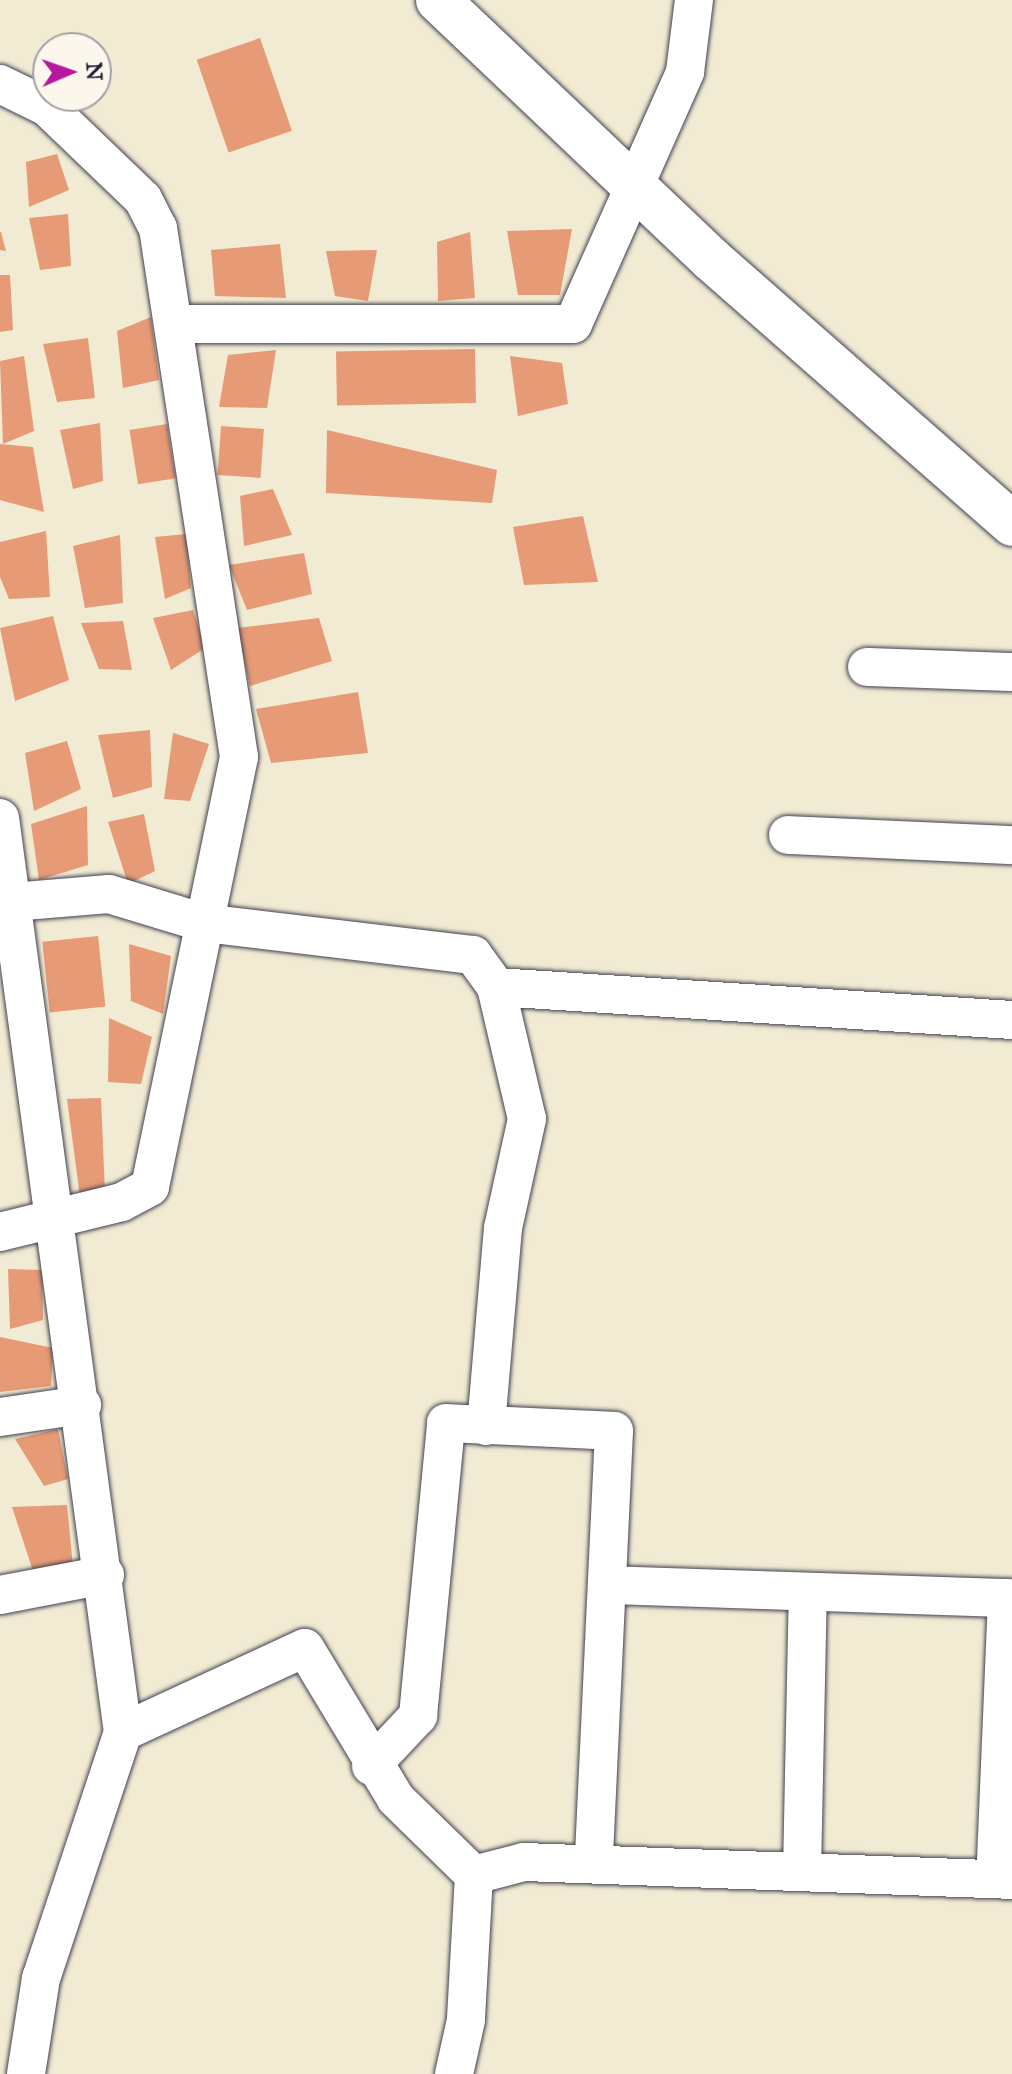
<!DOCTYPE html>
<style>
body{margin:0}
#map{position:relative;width:1012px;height:2074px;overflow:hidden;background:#f2ebd3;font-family:"IM FELL Great Primer",serif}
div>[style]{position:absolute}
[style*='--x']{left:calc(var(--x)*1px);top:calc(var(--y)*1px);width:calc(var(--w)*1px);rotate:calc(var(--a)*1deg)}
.building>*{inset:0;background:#e69a75;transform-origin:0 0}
.roads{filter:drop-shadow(0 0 2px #414052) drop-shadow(0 0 2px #414052)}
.street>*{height:38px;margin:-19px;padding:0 19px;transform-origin:19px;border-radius:19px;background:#fff}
.secondary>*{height:44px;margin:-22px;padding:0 22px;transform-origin:22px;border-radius:22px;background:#fff}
span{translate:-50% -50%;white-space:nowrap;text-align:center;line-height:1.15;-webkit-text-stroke:6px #fbf7ec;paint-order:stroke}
.north{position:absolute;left:32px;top:32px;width:80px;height:80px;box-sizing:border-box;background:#fbf7ec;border:2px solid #a4a2a5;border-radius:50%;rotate:88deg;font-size:22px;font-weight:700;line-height:32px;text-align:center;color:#22223b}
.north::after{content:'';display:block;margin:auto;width:28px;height:36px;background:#b5179e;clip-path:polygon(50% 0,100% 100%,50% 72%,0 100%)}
</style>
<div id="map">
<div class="building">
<div style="left:260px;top:38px;width:98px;height:67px;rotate:71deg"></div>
<div style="clip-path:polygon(57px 154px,69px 190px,29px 207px,26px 162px)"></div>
<div style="clip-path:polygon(68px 214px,71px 266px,40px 270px,29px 218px)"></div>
<div style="clip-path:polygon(572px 229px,560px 295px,518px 295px,507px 231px)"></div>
<div style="clip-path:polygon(0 232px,1px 232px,6px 251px,0 250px)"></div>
<div style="clip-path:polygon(470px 232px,475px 298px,438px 301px,437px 242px)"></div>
<div style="clip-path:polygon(280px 244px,286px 298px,215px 296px,211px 250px)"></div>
<div style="clip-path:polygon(377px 250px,368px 301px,335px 296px,326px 251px)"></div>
<div style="clip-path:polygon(0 275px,10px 275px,13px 330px,0 332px)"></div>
<div style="clip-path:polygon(151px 317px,159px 380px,123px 388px,117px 331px)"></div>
<div style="clip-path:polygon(88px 338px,95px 398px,57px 402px,43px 344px)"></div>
<div style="left:475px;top:349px;width:54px;height:139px;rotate:89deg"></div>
<div style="clip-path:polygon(276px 350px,267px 408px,219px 407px,228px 355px)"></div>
<div style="clip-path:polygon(24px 356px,34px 431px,3px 444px,0 361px)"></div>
<div style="clip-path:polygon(510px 356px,562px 363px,568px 404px,518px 416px)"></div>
<div style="clip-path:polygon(100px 423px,103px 481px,73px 489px,60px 430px)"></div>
<div style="left:167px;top:424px;width:55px;height:38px;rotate:81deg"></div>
<div style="left:221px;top:426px;width:43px;height:49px;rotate:4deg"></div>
<div style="clip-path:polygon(327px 430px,497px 470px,492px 503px,326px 493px)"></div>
<div style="clip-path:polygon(0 444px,33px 447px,44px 512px,0 500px)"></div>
<div style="clip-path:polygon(273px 489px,292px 535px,244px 546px,240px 496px)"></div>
<div style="clip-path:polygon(583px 516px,598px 582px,524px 585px,513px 527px)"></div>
<div style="clip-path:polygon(46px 531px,50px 597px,9px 599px,0 577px,0 542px)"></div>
<div style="clip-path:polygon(186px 534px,191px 588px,165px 599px,155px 537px)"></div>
<div style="clip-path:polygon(120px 535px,123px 603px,85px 608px,73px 546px)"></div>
<div style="clip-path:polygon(304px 553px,312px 594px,247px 610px,229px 565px)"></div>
<div style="clip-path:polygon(193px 610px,205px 648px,171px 670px,153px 618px)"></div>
<div style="clip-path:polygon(53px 616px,69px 680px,15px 701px,0 628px)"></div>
<div style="clip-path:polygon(319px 618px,332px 661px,250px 686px,237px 628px)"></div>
<div style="clip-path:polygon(123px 621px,132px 670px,99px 669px,81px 623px)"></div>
<div style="clip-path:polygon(358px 692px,368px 753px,271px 763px,256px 709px)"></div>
<div style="clip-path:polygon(150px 730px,152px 787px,113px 798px,98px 735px)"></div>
<div style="clip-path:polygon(173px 733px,209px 744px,190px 801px,164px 799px)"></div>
<div style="clip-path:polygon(67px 741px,81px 789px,34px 811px,25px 753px)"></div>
<div style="clip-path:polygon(87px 806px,88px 865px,39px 880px,31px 824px)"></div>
<div style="clip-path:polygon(144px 814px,155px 871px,128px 884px,108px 822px)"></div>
<div style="left:98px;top:936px;width:71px;height:56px;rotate:84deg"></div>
<div style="clip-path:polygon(129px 944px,171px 956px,163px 1014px,131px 1001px)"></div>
<div style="clip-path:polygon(109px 1018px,152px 1037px,141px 1084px,108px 1082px)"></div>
<div style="clip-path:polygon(101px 1098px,105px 1193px,80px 1197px,67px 1099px)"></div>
<div style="clip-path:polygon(8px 1269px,42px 1270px,43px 1320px,10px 1329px)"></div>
<div style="clip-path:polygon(0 1337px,53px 1348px,51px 1386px,0 1392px)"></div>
<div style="clip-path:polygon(58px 1429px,68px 1479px,44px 1486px,15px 1439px)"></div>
<div style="clip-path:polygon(67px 1505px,73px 1567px,33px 1571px,12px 1507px)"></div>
</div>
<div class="roads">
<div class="street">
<div style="--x:0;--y:84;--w:52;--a:26.1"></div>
<div style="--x:47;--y:107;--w:133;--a:43.8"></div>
<div style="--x:143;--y:199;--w:33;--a:63"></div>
<div style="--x:158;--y:228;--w:535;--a:81.29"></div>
<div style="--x:239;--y:757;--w:439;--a:101.7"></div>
<div style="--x:150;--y:1187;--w:32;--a:152"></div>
<div style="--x:122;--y:1202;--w:126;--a:166.2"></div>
<div style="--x:174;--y:324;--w:399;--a:0"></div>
<div style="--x:573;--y:324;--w:276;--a:-66"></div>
<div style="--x:685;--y:72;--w:73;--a:-82.9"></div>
<div style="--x:867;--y:667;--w:145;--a:2"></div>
<div style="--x:0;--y:818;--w:922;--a:82.34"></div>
<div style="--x:123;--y:1732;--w:259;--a:108.4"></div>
<div style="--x:41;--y:1978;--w:97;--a:98.9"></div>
<div style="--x:788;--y:835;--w:224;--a:2.6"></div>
<div style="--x:12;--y:902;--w:97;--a:-4.7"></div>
<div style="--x:109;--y:894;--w:99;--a:17"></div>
<div style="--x:204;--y:923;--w:271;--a:6.8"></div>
<div style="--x:473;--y:955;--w:39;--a:54"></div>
<div style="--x:496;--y:987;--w:517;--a:3.66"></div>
<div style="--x:0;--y:1417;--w:83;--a:-8.3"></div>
<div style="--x:486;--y:1426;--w:199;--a:-85.1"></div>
<div style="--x:503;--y:1228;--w:112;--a:-77.6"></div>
<div style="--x:527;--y:1119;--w:136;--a:-103.2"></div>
<div style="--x:608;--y:1585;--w:399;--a:1.9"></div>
<div style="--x:1007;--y:1598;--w:281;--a:92.4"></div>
<div style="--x:0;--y:1595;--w:107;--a:-10.8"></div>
<div style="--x:123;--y:1732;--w:200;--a:-24.8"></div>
<div style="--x:305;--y:1648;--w:176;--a:58.9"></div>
<div style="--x:396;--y:1799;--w:109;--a:44.3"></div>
<div style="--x:474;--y:1875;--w:145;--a:93.2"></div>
<div style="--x:466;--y:2020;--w:55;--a:102.5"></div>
<div style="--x:371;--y:1766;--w:69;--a:-46.8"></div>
<div style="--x:418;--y:1716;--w:294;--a:-84.5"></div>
<div style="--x:446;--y:1423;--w:168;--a:2.7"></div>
<div style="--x:614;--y:1431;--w:432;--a:92.7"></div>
<div style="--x:802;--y:1871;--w:279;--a:-88.8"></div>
<div style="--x:474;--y:1875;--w:52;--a:-14.6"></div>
<div style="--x:524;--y:1862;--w:488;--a:2.1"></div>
</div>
<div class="secondary">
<div style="--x:438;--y:0;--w:378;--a:43.5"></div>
<div style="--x:712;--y:260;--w:400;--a:41.3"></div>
</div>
</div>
<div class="north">N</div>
</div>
